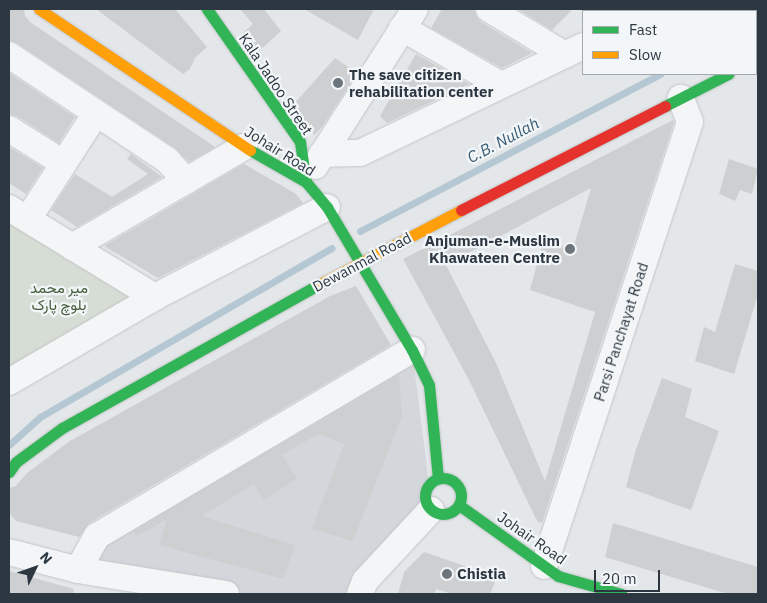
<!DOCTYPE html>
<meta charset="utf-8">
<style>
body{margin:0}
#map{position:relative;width:767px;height:603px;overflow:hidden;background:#e4e7e9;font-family:"IBM Plex Sans",Vazirmatn,sans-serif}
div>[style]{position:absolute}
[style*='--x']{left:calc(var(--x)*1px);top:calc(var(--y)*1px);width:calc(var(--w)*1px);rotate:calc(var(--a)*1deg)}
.built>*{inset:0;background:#d3d7dc}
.green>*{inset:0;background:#d6ddd5}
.stream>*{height:7px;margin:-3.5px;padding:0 3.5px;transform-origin:3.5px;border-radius:3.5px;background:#b5c7d2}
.building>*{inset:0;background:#cdcfd1}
.roads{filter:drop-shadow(0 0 1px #c2c5c7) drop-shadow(0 0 1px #c2c5c7)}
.street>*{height:26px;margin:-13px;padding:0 13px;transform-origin:13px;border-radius:13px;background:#f4f5f6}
.fast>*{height:11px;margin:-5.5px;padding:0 5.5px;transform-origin:5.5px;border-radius:5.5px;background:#30b455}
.fast>.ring{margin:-5.5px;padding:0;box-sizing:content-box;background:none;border:11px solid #30b455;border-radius:50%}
.slow>*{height:11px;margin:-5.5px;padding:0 5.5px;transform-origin:5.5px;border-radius:5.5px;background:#ff9f0a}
.jam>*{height:11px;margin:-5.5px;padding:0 5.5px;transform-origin:5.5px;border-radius:5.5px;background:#e5322d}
.dots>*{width:14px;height:14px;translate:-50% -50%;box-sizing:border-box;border:2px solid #f3f6f8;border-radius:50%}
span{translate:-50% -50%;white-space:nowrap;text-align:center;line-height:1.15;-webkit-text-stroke:4.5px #f3f6f8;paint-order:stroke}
.poi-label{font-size:15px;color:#2c3742;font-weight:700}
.left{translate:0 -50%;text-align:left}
.right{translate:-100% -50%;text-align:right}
.street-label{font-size:15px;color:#2c3742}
.park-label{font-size:15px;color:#455d3a}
.water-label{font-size:16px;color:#385b73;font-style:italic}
.frame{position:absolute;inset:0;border:10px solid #2c3742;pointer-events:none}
.legend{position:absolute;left:582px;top:10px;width:175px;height:65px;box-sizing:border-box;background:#f3f6f8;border:1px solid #a3aaaf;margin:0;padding:6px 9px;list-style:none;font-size:15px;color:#2c3742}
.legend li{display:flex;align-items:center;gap:10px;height:25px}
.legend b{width:25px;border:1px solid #a3aaaf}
.north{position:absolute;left:10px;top:543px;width:50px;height:50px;-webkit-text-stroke:4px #f3f6f8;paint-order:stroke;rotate:48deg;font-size:14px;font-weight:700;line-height:20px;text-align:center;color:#2c3742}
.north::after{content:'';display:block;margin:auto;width:18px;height:22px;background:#2c3742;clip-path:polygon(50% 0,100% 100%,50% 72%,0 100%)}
.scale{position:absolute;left:594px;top:570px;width:66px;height:22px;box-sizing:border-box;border:2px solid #2c3742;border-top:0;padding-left:6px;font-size:15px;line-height:18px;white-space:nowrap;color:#2c3742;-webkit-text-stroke:4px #f3f6f8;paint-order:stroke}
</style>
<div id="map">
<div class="built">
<div style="clip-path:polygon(412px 350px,429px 484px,425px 500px,360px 594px,226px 594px,78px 570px,94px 540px)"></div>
</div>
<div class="green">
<div style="clip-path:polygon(9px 208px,155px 297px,9px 382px)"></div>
</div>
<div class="stream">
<div style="--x:756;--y:22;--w:2;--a:-27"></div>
<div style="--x:360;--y:231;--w:339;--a:-27.6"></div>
<div style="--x:9;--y:445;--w:42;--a:-42.1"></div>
<div style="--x:40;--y:417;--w:337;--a:-30.1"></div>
</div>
<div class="building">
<div style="clip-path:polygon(9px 9px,24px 9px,25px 16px,30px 22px,215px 147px,189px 162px,175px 148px,17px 43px,9px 40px)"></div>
<div style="clip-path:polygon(96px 9px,175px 9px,207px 47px,195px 58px,190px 69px,183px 74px)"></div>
<div style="clip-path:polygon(240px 9px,264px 9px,281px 31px,257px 53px,243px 33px,253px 24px)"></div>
<div style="clip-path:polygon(304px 9px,374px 9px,358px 40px)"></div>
<div style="clip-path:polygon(442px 9px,474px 9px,476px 16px,481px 22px,532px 53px,502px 68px,431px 28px)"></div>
<div style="clip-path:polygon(518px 9px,573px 9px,552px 30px)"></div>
<div style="clip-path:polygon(416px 54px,469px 84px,387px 123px,380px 116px)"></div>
<div style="clip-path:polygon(335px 58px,357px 73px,322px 127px,314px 135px,293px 105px)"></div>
<div style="clip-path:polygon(9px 73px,75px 117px,59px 143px,17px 116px,9px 114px)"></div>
<div style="clip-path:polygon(evenodd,673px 120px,674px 122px,542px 523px,537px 521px,469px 380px,403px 259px,673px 120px,591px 188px,573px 249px,543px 241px,530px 290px,595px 312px,545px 481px,496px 363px,446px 265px,591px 188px)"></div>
<div style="clip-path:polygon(9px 147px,43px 168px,26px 194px,9px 183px)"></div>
<div style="clip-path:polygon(131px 154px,162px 177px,77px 227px,51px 210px,75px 174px,112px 197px,148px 174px,127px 159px)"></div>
<div style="clip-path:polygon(729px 159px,758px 169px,752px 194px,740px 190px,735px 201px,719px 194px)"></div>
<div style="clip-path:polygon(244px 164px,296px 194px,303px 203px,158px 278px,104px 246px)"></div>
<div style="clip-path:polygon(735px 264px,758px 271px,758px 294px,734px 374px,695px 361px,704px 327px,715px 332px)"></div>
<div style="clip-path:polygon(356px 286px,391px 345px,89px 523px,79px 537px,16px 521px,9px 513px,9px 488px,16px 486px,27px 473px,70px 441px,330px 296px)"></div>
<div style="clip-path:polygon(399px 375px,402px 416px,353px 541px,312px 529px,344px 444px,318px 434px,282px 455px,297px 478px,264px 500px,254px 484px,201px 516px,295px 545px,283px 579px,159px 545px,167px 519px,137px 536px,134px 531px)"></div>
<div style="clip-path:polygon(662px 378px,692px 389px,685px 417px,719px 431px,691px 510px,626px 487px,636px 449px)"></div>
<div style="clip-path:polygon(613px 523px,758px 567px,758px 594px,728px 594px,605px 557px)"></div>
<div style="clip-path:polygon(424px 552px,497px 577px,490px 594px,452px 594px,436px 589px,434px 594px,398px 594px,404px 572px)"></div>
<div style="clip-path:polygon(9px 571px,74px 589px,73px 594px,9px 594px)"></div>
</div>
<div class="roads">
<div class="street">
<div style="--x:489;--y:9;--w:89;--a:31.2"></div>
<div style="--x:617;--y:9;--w:4;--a:27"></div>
<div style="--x:648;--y:11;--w:4;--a:-27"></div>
<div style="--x:402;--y:28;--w:114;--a:29.9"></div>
<div style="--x:9;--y:55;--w:190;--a:33.6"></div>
<div style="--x:167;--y:160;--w:28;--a:48"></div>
<div style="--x:756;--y:59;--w:2;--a:-27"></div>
<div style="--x:9;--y:129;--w:64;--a:32.2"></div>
<div style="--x:322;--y:154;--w:38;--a:-2"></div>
<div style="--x:360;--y:153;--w:247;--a:-25.6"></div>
<div style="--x:315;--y:166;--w:186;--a:-57.5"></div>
<div style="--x:9;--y:208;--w:171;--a:31.4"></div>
<div style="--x:28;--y:219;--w:126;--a:-57.3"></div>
<div style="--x:72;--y:247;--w:199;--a:-30.2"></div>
<div style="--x:9;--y:382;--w:169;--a:-30.2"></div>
<div style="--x:155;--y:297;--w:194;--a:-27.6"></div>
<div style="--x:9;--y:552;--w:71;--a:14.6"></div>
<div style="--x:78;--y:570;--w:150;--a:9.2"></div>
<div style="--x:544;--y:566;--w:467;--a:-71.8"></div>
<div style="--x:690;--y:122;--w:26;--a:-111"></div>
<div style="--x:78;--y:570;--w:39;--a:-61"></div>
<div style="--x:97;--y:536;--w:366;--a:-30.6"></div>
<div style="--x:360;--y:594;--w:14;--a:-69"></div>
<div style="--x:365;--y:581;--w:97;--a:-47.1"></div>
</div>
<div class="fast">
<div style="--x:207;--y:9;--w:162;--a:55"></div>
<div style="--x:300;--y:142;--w:40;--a:81.5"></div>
<div style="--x:665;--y:106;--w:71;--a:-26.9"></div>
<div style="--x:250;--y:150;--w:64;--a:29.7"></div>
<div style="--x:306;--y:182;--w:33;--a:50"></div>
<div style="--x:327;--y:207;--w:166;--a:59.3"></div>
<div style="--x:412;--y:350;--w:39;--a:64"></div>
<div style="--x:429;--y:385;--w:93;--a:84.5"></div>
<div style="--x:9;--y:472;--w:12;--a:-55"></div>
<div style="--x:16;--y:462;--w:57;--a:-36.5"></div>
<div style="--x:62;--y:428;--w:295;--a:-29.2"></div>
<div class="ring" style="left:425px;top:478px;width:25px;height:25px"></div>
<div style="--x:459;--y:505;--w:122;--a:35.6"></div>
<div style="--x:558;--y:576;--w:66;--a:15.9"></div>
</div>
<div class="slow">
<div style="--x:39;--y:9;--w:254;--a:33.8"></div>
<div style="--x:320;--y:284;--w:159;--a:-27.7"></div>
</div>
<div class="jam">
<div style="--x:461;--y:210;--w:229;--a:-27"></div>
</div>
</div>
<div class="dots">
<div style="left:338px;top:83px;background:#6c757c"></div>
<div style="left:570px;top:249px;background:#6c757c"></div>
<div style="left:447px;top:574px;background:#6c757c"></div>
</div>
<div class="poi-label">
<span class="left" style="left:349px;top:83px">The save citizen<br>rehabilitation center</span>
<span class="right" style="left:560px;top:249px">Anjuman-e-Muslim<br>Khawateen Centre</span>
<span class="left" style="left:457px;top:574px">Chistia</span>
</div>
<div class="street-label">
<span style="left:276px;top:84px;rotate:56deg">Kala Jadoo Street</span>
<span style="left:280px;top:151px;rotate:32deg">Johair Road</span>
<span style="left:362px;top:262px;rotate:-28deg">Dewanmal Road</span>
<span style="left:621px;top:332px;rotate:-72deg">Parsi Panchayat Road</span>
<span style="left:532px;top:538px;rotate:35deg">Johair Road</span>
</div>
<div class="park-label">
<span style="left:59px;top:296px">میر محمد<br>بلوچ پارک</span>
</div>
<div class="water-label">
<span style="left:503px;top:140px;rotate:-28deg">C.B. Nullah</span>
</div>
<div class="frame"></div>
<ul class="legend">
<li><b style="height:6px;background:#30b455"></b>Fast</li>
<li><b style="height:6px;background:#ff9f0a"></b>Slow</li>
</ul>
<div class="north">N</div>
<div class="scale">20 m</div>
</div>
